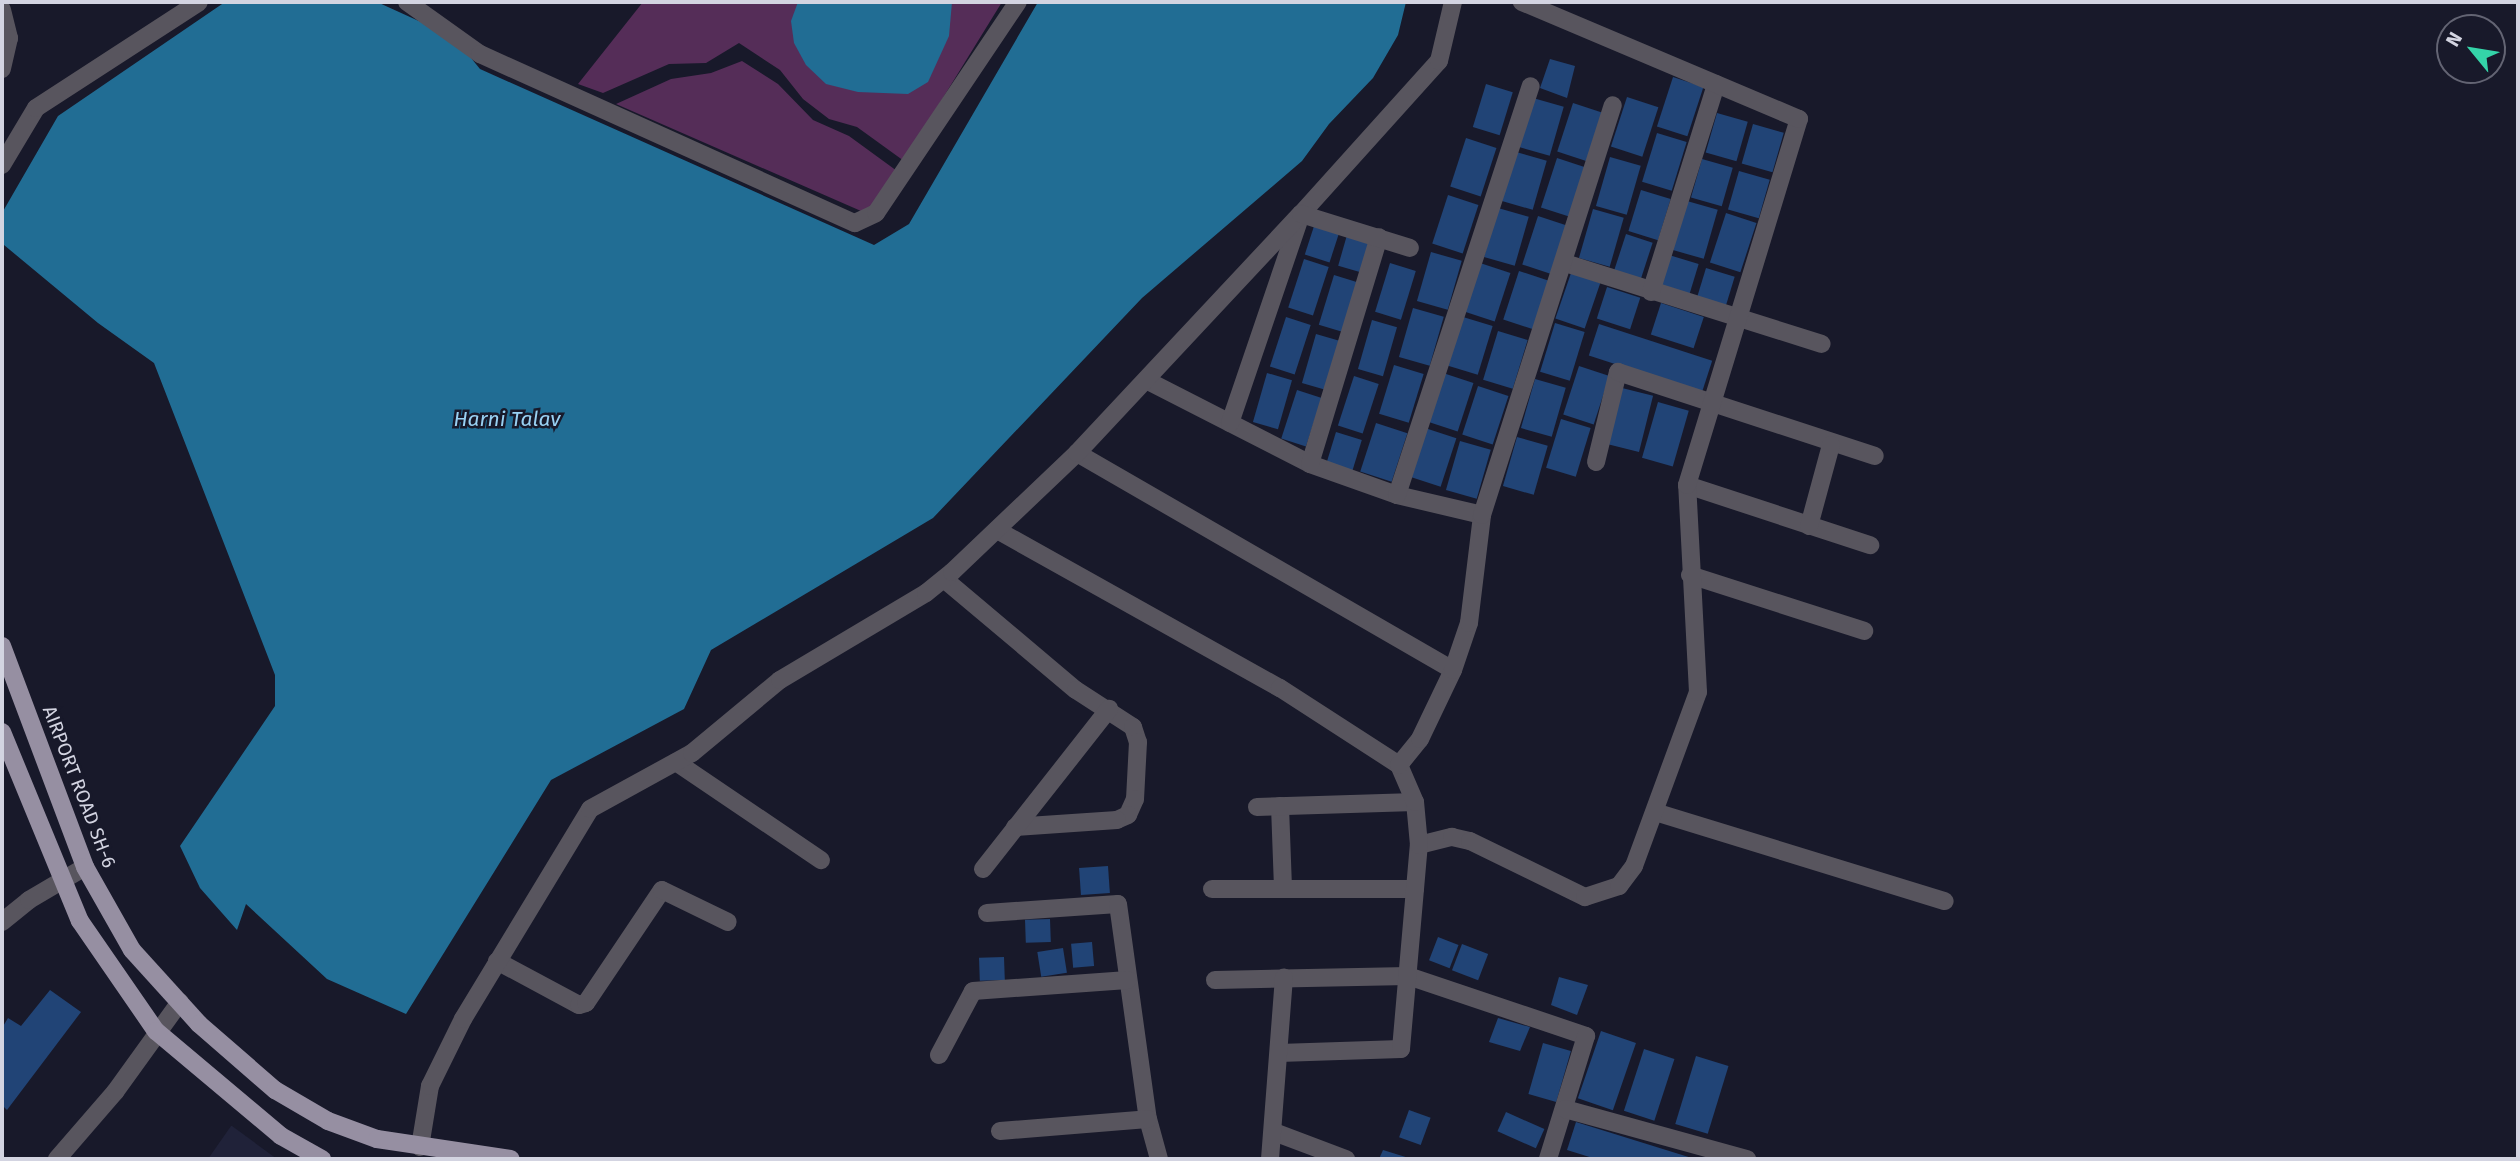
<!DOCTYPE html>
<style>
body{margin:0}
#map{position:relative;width:2520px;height:1161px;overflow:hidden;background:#18192a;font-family:"Fira Sans",sans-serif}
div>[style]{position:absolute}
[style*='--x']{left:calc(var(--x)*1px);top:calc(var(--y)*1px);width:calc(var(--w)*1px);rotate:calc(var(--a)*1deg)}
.built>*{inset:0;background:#202239}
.green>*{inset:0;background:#552d58}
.water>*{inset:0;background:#216d94}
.building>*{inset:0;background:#214476;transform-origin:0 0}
.minor>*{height:18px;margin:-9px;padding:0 9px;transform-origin:9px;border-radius:9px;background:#58555e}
.major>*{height:18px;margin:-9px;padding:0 9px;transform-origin:9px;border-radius:9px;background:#968fa2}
span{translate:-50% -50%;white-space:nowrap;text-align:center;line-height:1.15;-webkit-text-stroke:5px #18192a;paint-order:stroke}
.street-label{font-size:19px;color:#d3d4e1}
.water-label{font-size:21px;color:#99d1f3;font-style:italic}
.frame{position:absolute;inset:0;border:4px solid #d3d4e1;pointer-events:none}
.north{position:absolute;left:2436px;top:14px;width:70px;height:70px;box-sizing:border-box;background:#18192a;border:2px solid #636473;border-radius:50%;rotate:300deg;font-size:19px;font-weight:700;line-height:28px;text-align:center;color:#d3d4e1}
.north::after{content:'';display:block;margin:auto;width:24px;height:32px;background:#34d4a8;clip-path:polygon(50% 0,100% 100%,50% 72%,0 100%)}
</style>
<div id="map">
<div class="built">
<div style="clip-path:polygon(231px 1126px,232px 1126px,277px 1159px,208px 1159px)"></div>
</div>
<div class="green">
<div style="clip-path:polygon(643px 2px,1002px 2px,904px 161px,857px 127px,829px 119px,803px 99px,780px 70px,739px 43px,706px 63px,669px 64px,603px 93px,578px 84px)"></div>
<div style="clip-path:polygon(742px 61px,778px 84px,813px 120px,849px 136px,897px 171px,869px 209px,861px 211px,616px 104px,671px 79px,711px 73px)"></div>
</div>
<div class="water">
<div style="clip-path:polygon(225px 2px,377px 2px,454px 37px,480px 69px,874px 245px,909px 224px,1038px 2px,1406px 2px,1398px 35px,1373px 78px,1329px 124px,1302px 161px,1142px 298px,933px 518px,711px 650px,684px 709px,551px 780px,406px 1014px,327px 979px,246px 904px,237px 930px,200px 888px,180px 846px,275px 706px,275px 675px,154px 363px,98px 323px,4px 245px,2px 238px,2px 213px,58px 116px)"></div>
<div style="clip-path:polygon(798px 2px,952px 2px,949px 36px,928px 82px,908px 94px,858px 92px,826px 84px,806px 65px,794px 43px,791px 21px)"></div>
</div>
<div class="building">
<div style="clip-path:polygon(1550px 59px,1575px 66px,1567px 98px,1540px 88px)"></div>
<div style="left:1673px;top:77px;width:32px;height:52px;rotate:18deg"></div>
<div style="left:1486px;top:84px;width:28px;height:45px;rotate:17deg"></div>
<div style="left:1627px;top:97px;width:33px;height:52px;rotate:18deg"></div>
<div style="left:1533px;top:98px;width:32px;height:51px;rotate:16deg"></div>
<div style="left:1573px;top:103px;width:32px;height:51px;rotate:18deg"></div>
<div style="left:1717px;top:113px;width:32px;height:41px;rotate:16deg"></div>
<div style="left:1753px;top:124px;width:32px;height:41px;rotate:16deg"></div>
<div style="left:1657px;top:133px;width:31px;height:51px;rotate:17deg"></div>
<div style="left:1466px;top:138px;width:32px;height:51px;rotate:18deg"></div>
<div style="left:1516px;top:152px;width:32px;height:51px;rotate:16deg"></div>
<div style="left:1610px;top:157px;width:32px;height:51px;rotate:16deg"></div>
<div style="left:1557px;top:158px;width:32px;height:52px;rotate:18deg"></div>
<div style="left:1702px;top:159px;width:32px;height:40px;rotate:16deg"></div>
<div style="left:1739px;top:171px;width:32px;height:40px;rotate:16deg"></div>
<div style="left:1641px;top:190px;width:31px;height:43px;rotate:17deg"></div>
<div style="left:1448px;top:195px;width:32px;height:51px;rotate:18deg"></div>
<div style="left:1687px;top:201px;width:32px;height:51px;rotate:16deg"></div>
<div style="left:1498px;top:208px;width:32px;height:51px;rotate:16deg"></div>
<div style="left:1593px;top:209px;width:32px;height:51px;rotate:16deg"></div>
<div style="left:1726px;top:213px;width:32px;height:52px;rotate:18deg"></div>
<div style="left:1538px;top:216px;width:32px;height:51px;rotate:18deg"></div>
<div style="left:1315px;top:223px;width:26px;height:33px;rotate:18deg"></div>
<div style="left:1626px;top:234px;width:28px;height:40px;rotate:18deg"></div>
<div style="left:1347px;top:235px;width:26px;height:32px;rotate:16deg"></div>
<div style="left:1431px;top:252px;width:32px;height:51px;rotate:16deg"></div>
<div style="left:1669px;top:255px;width:31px;height:32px;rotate:17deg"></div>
<div style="left:1304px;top:259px;width:26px;height:51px;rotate:18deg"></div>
<div style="left:1390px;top:263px;width:27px;height:51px;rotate:17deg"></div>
<div style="left:1480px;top:263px;width:32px;height:51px;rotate:18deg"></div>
<div style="left:1706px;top:268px;width:30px;height:31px;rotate:17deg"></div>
<div style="left:1519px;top:271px;width:33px;height:51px;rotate:18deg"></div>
<div style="left:1571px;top:273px;width:31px;height:48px;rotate:19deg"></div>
<div style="left:1334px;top:275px;width:27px;height:52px;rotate:17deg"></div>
<div style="left:1607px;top:287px;width:35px;height:33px;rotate:18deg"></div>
<div style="left:1661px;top:303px;width:45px;height:33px;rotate:18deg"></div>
<div style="left:1413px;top:308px;width:32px;height:51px;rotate:16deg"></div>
<div style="left:1286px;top:317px;width:26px;height:52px;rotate:18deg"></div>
<div style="left:1463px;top:317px;width:31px;height:51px;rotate:17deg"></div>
<div style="left:1372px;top:320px;width:26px;height:51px;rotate:16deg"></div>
<div style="left:1555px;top:323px;width:31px;height:51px;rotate:17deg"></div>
<div style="left:1599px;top:324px;width:119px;height:33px;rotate:18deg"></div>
<div style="left:1498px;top:331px;width:31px;height:51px;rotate:17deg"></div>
<div style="left:1316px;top:334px;width:26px;height:51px;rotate:16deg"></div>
<div style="left:1394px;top:365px;width:31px;height:51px;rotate:17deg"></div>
<div style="left:1579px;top:366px;width:32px;height:51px;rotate:18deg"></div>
<div style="left:1267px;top:373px;width:26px;height:51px;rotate:16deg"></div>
<div style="left:1443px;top:373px;width:32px;height:51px;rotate:18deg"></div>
<div style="left:1354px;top:376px;width:26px;height:52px;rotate:18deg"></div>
<div style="left:1535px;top:379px;width:32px;height:51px;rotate:16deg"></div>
<div style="left:1478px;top:386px;width:32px;height:51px;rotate:18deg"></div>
<div style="left:1622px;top:388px;width:32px;height:58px;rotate:14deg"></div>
<div style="left:1297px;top:390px;width:26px;height:51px;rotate:18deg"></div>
<div style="left:1658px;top:402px;width:32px;height:58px;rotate:16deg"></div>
<div style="left:1561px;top:419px;width:31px;height:51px;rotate:17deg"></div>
<div style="left:1376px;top:423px;width:33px;height:51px;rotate:18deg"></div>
<div style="left:1425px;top:428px;width:33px;height:51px;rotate:18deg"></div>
<div style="left:1336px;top:432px;width:27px;height:33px;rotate:17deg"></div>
<div style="left:1517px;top:437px;width:32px;height:51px;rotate:16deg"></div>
<div style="left:1460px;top:441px;width:32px;height:51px;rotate:16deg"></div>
<div style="left:1108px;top:866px;width:27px;height:29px;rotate:86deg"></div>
<div style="left:1050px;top:919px;width:23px;height:25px;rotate:88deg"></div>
<div style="left:1438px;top:937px;width:22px;height:25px;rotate:21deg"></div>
<div style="left:1092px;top:942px;width:24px;height:21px;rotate:85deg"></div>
<div style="left:1462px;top:944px;width:28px;height:28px;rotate:21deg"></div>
<div style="left:1063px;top:948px;width:25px;height:26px;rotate:81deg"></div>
<div style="left:1004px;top:957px;width:23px;height:25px;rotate:88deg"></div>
<div style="clip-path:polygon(1559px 977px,1588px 985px,1577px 1015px,1551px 1005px)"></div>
<div style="clip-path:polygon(50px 990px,81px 1012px,7px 1110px,2px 1105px,2px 1028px,8px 1018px,21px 1026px)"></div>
<div style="clip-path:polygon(1498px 1018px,1530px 1027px,1520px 1051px,1489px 1042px)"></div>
<div style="left:1601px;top:1031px;width:37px;height:71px;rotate:19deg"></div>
<div style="left:1543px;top:1043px;width:29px;height:53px;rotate:16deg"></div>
<div style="left:1644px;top:1049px;width:32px;height:65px;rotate:18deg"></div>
<div style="left:1696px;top:1056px;width:34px;height:71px;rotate:17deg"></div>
<div style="left:1409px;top:1110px;width:23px;height:29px;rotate:20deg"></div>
<div style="left:1506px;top:1112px;width:42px;height:21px;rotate:24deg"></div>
<div style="clip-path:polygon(1576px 1122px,1695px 1159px,1596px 1159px,1567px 1150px)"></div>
<div style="clip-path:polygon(1383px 1150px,1412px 1159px,1379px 1159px)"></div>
</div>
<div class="minor">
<div style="--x:407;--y:2;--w:90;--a:35.5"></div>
<div style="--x:480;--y:54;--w:411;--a:24.3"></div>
<div style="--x:855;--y:223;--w:23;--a:-25"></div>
<div style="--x:876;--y:213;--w:254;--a:-56.1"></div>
<div style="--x:2;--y:10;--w:29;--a:76"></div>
<div style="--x:9;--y:38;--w:32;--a:103"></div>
<div style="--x:2;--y:165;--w:66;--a:-59.2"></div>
<div style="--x:36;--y:108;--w:194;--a:-33"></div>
<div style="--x:1565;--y:263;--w:269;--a:17.5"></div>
<div style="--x:1651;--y:292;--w:218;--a:-72.6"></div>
<div style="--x:1146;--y:380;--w:184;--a:27.1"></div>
<div style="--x:1310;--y:464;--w:92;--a:19.6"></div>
<div style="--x:1397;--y:495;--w:87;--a:13.2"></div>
<div style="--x:1230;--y:423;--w:221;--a:-71.2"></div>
<div style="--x:1301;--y:214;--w:206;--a:-48"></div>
<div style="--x:1439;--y:61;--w:61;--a:-76.7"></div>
<div style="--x:1077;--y:453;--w:434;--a:30"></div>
<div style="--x:1596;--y:462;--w:93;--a:-76.3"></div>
<div style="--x:1618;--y:372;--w:270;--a:18.1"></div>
<div style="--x:1310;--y:464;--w:237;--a:-73.1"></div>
<div style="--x:1687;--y:485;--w:193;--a:18.2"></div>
<div style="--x:1397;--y:495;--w:430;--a:-71.9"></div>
<div style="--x:1809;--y:526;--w:84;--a:-74.8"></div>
<div style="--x:997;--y:530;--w:324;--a:29.2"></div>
<div style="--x:1280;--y:688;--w:142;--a:32.9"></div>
<div style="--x:1690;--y:575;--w:183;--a:17.8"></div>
<div style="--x:944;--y:579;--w:172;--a:40.1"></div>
<div style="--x:1076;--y:690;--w:68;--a:33"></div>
<div style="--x:1133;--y:727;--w:16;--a:72"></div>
<div style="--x:1138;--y:742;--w:57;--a:93"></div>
<div style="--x:1135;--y:799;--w:17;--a:114"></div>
<div style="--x:1128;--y:815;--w:12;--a:156"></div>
<div style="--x:1117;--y:820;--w:102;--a:176.1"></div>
<div style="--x:676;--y:762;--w:175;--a:34.1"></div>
<div style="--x:1280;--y:806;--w:83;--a:87.9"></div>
<div style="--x:1257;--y:807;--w:158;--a:-1.8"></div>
<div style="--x:1655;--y:812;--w:303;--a:17.1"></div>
<div style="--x:1419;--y:845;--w:34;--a:-14"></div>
<div style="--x:1452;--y:837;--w:18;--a:13"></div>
<div style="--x:1470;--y:841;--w:128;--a:26"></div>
<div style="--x:1585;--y:897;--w:36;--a:-18"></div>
<div style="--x:1619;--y:886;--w:25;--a:-53"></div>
<div style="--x:1634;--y:866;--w:185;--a:-69.8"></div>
<div style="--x:1698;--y:692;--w:207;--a:-93"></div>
<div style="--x:1687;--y:485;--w:383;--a:-73"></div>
<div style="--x:1799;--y:119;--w:301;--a:-157.1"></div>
<div style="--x:983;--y:869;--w:204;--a:-51.8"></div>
<div style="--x:1212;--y:889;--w:203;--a:0"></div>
<div style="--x:987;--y:913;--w:131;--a:-3.9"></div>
<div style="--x:1118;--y:904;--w:217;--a:82.1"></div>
<div style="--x:1148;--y:1119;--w:41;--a:74.6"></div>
<div style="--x:2;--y:922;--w:35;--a:-39"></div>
<div style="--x:29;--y:900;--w:65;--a:-30.5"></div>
<div style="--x:497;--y:961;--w:93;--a:28.2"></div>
<div style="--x:579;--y:1005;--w:7;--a:-16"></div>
<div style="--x:586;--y:1003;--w:136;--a:-56.1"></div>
<div style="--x:662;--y:890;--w:73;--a:25.9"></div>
<div style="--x:1215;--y:980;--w:193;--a:-1.2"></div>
<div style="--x:1408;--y:976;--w:188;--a:18.6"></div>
<div style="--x:1586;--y:1036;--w:129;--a:107.2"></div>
<div style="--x:1279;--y:1053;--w:122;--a:-1.9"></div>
<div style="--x:1401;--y:1049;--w:205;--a:-85"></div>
<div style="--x:1419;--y:845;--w:43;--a:-95.3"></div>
<div style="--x:1415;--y:802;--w:40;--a:-113.4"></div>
<div style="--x:1399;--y:765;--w:33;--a:-51"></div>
<div style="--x:1420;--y:739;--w:76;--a:-64.4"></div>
<div style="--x:1453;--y:670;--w:50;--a:-71.2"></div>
<div style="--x:1469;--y:623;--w:109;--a:-83.1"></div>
<div style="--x:1482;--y:515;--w:430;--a:-72.3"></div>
<div style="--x:939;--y:1055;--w:72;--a:-62"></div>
<div style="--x:973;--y:991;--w:155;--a:-4.1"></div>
<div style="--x:1565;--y:1109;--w:189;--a:15.4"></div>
<div style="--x:1000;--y:1131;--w:148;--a:-4.6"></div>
<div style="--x:1274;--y:1132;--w:77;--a:20.6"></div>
<div style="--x:420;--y:1147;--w:62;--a:-80.7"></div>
<div style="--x:430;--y:1086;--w:75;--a:-63.8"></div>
<div style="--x:463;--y:1019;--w:245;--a:-58.8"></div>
<div style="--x:590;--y:809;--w:116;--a:-28.8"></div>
<div style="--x:692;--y:753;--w:114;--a:-39.7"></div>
<div style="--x:780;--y:680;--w:170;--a:-30.8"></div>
<div style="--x:926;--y:593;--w:33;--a:-39"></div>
<div style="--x:952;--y:572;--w:173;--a:-43.6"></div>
<div style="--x:1077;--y:453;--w:328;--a:-46.9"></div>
<div style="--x:1301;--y:214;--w:114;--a:17.3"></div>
<div style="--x:57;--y:1159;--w:89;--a:-49.1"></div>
<div style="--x:115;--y:1092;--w:111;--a:-54.2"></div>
<div style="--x:1270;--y:1159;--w:182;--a:-85.6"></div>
</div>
<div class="major">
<div style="--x:2;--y:646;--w:236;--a:69.4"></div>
<div style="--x:85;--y:867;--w:95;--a:60.5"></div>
<div style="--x:132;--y:950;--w:100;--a:47.8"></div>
<div style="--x:199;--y:1024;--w:101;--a:41"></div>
<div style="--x:275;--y:1090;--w:61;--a:30.3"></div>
<div style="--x:328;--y:1121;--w:52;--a:20.2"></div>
<div style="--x:377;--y:1139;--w:135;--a:8.5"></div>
<div style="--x:2;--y:732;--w:204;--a:67.6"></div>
<div style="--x:80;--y:921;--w:134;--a:55.4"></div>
<div style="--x:156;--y:1031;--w:163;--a:40"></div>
<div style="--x:281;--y:1136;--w:47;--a:29.3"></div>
</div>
<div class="street-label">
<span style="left:79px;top:787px;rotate:69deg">AIRPORT ROAD SH-6</span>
</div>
<div class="water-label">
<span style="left:507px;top:419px">Harni Talav</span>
</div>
<div class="frame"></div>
<div class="north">N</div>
</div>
